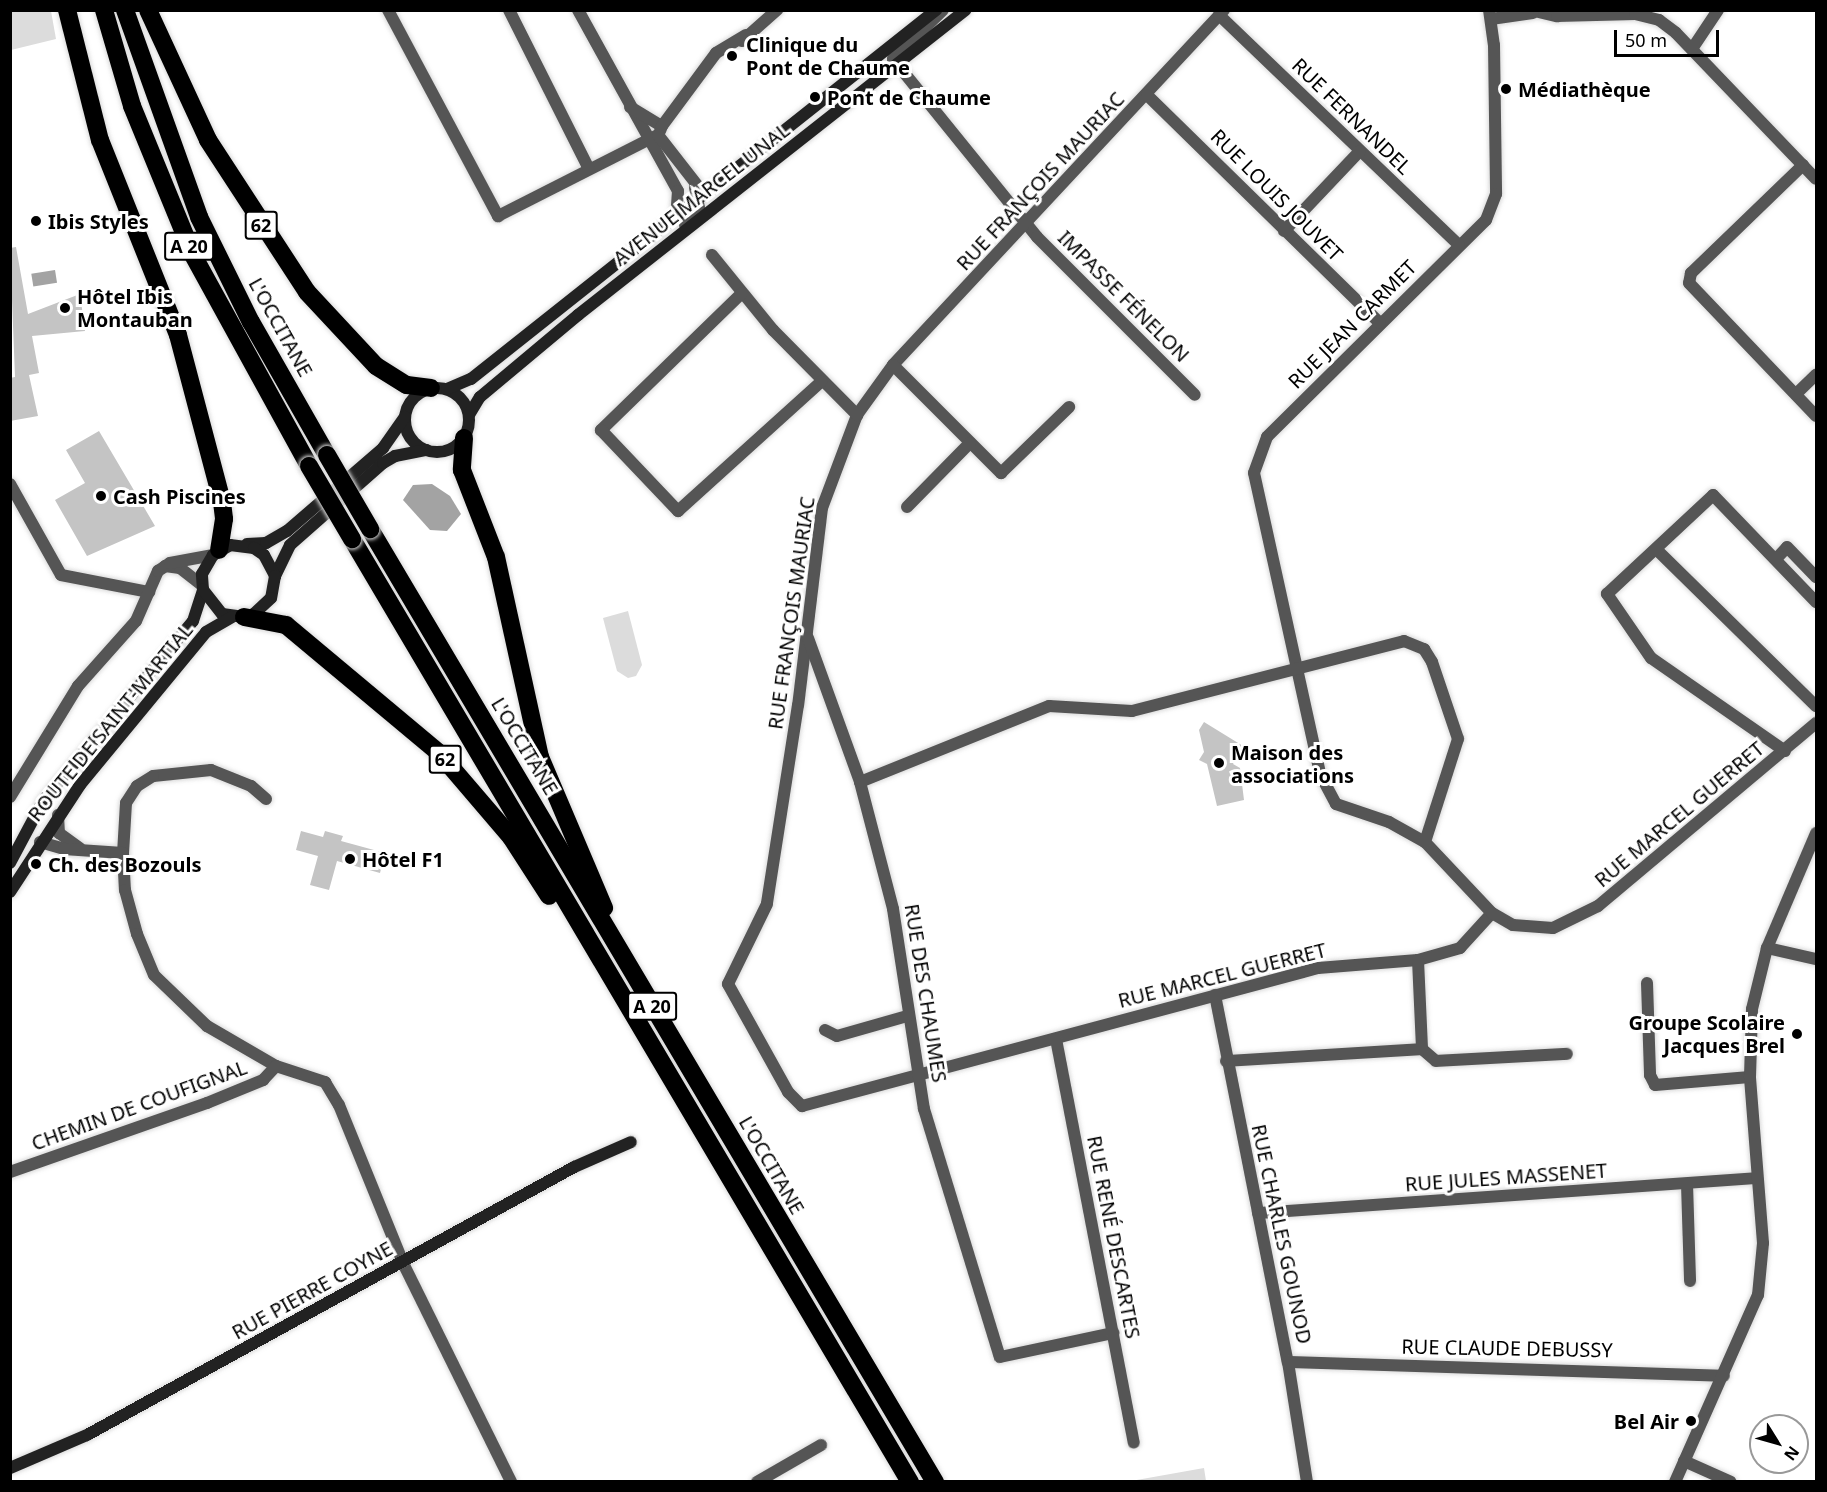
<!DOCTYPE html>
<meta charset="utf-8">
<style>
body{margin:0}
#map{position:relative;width:1827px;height:1492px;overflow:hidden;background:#fff;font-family:"Noto Sans",sans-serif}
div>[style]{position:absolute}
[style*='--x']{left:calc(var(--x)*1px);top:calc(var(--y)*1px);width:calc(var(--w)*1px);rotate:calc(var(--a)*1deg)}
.green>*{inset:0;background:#dcdcdc}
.water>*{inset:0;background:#a3a3a3;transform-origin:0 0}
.building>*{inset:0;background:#c4c4c4}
.roads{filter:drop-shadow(0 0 2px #dbdbdb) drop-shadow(0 0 2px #dbdbdb)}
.street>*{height:12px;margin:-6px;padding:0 6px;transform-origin:6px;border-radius:6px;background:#555}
.secondary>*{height:12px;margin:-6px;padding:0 6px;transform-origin:6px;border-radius:6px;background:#222}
.secondary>.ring{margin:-6px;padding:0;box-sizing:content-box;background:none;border:12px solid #222;border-radius:50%}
.highway>*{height:18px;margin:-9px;padding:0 9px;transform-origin:9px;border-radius:9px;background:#000}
.bridges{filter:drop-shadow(0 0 2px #dbdbdb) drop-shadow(0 0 2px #dbdbdb)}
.highway-bridge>*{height:18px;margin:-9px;padding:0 9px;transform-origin:9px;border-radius:9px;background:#000}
.dots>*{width:16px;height:16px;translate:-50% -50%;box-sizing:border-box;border:3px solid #fff;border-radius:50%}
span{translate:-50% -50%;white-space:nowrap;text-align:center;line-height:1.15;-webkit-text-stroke:6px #fff;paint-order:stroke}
.shield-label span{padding:2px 4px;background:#fff;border:2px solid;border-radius:4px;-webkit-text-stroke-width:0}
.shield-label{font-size:18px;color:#000;font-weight:700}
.poi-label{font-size:20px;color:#000;font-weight:700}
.left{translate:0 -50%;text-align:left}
.right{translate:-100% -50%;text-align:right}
.street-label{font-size:20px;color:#000}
.frame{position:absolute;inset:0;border:12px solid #000;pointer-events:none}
.north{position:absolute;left:1749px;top:1414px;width:60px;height:60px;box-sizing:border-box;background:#fff;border:2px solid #999;border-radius:50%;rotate:127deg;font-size:16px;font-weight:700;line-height:24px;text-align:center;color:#000}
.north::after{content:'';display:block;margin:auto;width:21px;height:27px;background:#000;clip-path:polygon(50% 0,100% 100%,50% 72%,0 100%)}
.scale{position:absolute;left:1614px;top:30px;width:105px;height:27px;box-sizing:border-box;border:3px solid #000;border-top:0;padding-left:8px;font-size:18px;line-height:21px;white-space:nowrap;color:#000;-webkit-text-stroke:4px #fff;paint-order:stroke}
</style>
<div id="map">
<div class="green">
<div style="clip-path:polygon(10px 11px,51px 11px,56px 39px,11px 50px)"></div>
<div style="clip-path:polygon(628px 611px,642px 665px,636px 676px,628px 678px,617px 671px,603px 618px)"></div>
<div style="clip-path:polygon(1204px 1468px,1206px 1481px,1131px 1481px)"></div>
</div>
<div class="water">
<div style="left:55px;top:270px;width:13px;height:24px;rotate:81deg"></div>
<div style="clip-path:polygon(432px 484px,450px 496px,461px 514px,447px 531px,430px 530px,403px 500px,413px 485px)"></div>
</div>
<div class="building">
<div style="clip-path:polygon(16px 247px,28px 314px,80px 294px,85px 331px,32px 336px,39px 373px,29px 375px,38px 416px,10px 421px,10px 378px,15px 377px,10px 248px)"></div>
<div style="clip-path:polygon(99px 431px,155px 526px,87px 556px,55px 500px,85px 483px,66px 450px)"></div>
<div style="clip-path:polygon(1204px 722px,1243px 746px,1233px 764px,1240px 768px,1244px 800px,1217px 806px,1207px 764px,1199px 760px,1204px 752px,1199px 730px)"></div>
<div style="clip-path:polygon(301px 831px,323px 837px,325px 831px,343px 836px,341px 841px,385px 853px,380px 873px,337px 861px,329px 890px,310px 885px,318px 856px,296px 850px)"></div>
</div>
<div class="roads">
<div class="street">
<div style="--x:388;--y:10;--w:234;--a:61.9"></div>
<div style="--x:498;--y:216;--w:179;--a:-26.9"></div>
<div style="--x:509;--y:10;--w:178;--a:63.3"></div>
<div style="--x:578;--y:10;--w:207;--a:61.1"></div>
<div style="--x:678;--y:191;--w:26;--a:94"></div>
<div style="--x:943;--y:10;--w:70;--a:135.6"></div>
<div style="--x:893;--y:59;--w:229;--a:51"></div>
<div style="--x:1037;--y:237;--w:223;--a:45"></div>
<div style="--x:1224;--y:10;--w:485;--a:133"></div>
<div style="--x:893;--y:365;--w:62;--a:125.8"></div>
<div style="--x:857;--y:415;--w:99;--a:110.6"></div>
<div style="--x:822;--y:508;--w:198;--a:96.9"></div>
<div style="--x:798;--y:705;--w:201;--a:98.9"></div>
<div style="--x:767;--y:904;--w:89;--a:116"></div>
<div style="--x:728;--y:984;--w:124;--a:60.9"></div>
<div style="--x:788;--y:1092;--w:20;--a:45"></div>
<div style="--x:802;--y:1106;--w:534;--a:-14.97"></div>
<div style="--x:1318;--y:968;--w:100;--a:-4.6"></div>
<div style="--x:1418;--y:960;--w:44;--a:-15.9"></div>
<div style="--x:1460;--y:948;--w:47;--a:-47.6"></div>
<div style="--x:1489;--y:10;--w:35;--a:82"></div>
<div style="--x:1494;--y:45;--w:149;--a:89.2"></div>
<div style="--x:1496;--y:194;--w:28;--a:111"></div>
<div style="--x:1486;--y:220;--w:308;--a:135.3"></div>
<div style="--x:1267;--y:437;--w:38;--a:110"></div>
<div style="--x:1254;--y:473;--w:308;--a:77.6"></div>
<div style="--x:1320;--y:774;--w:34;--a:62"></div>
<div style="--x:1336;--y:804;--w:56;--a:18.8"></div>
<div style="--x:1389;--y:822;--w:41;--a:29.1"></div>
<div style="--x:1425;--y:842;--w:98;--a:46.7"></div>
<div style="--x:1492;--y:913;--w:24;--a:30"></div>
<div style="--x:1513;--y:925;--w:40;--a:4.3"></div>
<div style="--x:1553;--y:928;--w:50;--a:-26.1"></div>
<div style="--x:1598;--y:906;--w:285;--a:-40"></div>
<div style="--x:1530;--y:10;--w:28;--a:13"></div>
<div style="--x:1557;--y:16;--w:78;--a:-1.5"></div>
<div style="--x:1635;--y:14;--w:25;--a:14"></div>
<div style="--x:1659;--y:20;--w:21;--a:37"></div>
<div style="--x:1676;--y:33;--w:202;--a:46.2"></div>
<div style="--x:1219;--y:15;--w:332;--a:43.8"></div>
<div style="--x:1491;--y:19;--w:42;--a:-8.1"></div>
<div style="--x:742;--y:41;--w:47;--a:-41.5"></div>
<div style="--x:1692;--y:49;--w:47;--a:-56.3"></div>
<div style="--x:1147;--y:95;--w:326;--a:44.4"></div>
<div style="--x:630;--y:107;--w:37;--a:31"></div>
<div style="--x:662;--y:126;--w:5;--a:112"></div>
<div style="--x:662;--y:126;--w:91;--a:-53.5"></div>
<div style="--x:716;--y:53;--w:35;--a:-31"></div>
<div style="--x:658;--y:135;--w:70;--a:52"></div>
<div style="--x:1803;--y:165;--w:156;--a:136"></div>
<div style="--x:1691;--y:273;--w:10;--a:101"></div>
<div style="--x:1689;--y:283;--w:184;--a:46.3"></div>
<div style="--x:685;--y:225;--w:22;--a:-51"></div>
<div style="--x:699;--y:208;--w:21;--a:-101"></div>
<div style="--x:1284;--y:231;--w:110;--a:-46.5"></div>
<div style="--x:712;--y:255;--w:97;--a:50.9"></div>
<div style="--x:773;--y:330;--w:120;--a:45.3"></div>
<div style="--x:742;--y:293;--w:197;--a:135.8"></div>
<div style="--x:601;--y:430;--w:112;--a:46.5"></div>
<div style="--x:678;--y:511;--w:193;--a:-42.1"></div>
<div style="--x:893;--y:365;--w:153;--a:45"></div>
<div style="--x:1001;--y:473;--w:95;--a:-44.1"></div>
<div style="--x:1796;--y:394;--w:28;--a:-44"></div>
<div style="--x:10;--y:484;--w:104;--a:60.7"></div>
<div style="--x:61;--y:575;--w:90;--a:10.9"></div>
<div style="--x:907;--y:507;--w:90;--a:-45.5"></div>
<div style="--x:1657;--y:550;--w:223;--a:44.5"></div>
<div style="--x:1776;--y:559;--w:16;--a:-47"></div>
<div style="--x:1787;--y:547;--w:42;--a:46"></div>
<div style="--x:165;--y:566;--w:15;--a:8"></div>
<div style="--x:180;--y:568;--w:28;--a:38"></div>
<div style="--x:808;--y:638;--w:153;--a:70.1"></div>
<div style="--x:860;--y:782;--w:131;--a:75.4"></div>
<div style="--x:893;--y:909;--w:202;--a:81.2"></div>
<div style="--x:924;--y:1109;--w:259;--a:73"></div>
<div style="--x:1000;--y:1357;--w:116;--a:-12"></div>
<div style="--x:1785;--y:751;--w:163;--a:-145.2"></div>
<div style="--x:1651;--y:658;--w:78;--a:-124.5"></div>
<div style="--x:1607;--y:594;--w:145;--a:-43"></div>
<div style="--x:1713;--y:495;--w:149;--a:46.1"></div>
<div style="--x:860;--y:782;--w:204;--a:-21.9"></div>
<div style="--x:1049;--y:706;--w:83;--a:3.4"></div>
<div style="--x:1132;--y:711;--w:281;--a:-14.4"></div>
<div style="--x:1404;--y:641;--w:22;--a:22"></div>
<div style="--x:1424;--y:649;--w:15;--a:58"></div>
<div style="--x:1432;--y:662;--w:81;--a:71.3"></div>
<div style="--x:1458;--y:739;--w:108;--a:107.8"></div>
<div style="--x:10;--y:797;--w:130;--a:-58.5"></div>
<div style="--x:78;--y:686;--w:87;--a:-48.3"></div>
<div style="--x:136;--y:621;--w:55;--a:-66.3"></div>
<div style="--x:158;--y:571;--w:14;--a:-34"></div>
<div style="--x:170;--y:563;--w:44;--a:-10.5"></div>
<div style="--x:266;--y:799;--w:20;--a:-139"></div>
<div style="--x:251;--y:786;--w:43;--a:-158.2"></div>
<div style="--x:211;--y:770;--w:58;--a:174.1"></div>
<div style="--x:153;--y:776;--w:19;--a:148"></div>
<div style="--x:137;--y:786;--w:20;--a:123"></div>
<div style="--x:126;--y:803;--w:50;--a:93.4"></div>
<div style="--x:123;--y:853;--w:37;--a:87"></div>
<div style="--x:125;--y:890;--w:46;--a:74.7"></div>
<div style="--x:137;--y:934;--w:44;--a:67.5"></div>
<div style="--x:154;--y:975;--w:74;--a:43.9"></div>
<div style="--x:207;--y:1026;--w:80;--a:30.1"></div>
<div style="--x:276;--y:1066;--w:52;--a:18.1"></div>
<div style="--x:325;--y:1082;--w:27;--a:59"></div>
<div style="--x:339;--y:1105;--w:170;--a:67.9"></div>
<div style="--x:403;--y:1263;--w:244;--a:63.7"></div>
<div style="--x:58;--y:815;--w:18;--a:87"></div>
<div style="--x:59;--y:833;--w:26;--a:36"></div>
<div style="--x:40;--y:842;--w:25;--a:16"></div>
<div style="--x:64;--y:849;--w:59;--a:3.9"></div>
<div style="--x:1767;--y:948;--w:50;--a:12.7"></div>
<div style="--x:1418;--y:960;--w:89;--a:87.4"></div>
<div style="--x:1422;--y:1049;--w:18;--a:41"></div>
<div style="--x:1436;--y:1061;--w:131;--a:-3.1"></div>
<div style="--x:1647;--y:983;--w:92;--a:88.1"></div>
<div style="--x:1650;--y:1075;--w:11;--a:63"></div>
<div style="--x:1655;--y:1085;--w:95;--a:-4.8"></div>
<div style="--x:1215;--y:995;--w:374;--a:78.8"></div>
<div style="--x:1288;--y:1362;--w:121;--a:81"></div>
<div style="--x:825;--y:1030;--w:13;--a:27"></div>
<div style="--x:837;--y:1036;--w:73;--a:-15.9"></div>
<div style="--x:1056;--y:1039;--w:411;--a:79.1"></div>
<div style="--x:1226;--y:1061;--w:196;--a:-3.5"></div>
<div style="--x:10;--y:1172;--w:209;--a:-19.3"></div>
<div style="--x:207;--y:1103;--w:61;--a:-22.3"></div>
<div style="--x:263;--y:1080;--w:19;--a:-47"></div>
<div style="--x:1687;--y:1184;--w:97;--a:88.2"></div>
<div style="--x:1258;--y:1213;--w:500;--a:-4.01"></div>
<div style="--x:1288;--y:1362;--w:436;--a:1.8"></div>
<div style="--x:1684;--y:1461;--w:51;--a:24.1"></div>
<div style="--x:757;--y:1482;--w:74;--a:-30"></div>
<div style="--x:1675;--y:1482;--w:205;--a:-66.1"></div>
<div style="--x:1758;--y:1295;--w:52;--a:-84.5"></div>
<div style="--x:1763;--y:1243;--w:167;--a:-94.5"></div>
<div style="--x:1750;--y:1077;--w:68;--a:-88.3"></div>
<div style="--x:1752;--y:1009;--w:63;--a:-76.2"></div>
<div style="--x:1767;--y:948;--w:125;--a:-66.9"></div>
</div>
<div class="secondary">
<div class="ring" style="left:405px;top:388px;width:52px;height:52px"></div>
<div style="--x:447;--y:389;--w:26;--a:-23"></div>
<div style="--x:471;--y:379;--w:594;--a:-38.43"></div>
<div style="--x:469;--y:415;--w:21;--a:-59"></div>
<div style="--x:480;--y:397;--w:128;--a:-39.9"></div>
<div style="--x:578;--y:315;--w:493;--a:-38.2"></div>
<div style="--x:247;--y:544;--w:19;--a:-3"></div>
<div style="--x:266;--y:543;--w:24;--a:-30"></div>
<div style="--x:287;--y:531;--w:127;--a:-40.8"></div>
<div style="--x:383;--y:448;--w:38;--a:-55"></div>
<div style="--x:275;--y:576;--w:34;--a:-64"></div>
<div style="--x:290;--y:545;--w:124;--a:-41.4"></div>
<div style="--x:383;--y:463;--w:14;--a:-30"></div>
<div style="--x:395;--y:456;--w:32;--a:-11"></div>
<div style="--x:10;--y:863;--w:70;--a:-62"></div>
<div style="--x:43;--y:801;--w:234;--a:-50.2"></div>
<div style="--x:193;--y:621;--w:33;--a:-72"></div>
<div style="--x:203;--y:590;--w:16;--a:-94"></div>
<div style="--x:202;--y:574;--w:22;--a:-60"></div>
<div style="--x:213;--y:555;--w:20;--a:-30"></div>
<div style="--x:230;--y:545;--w:24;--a:7"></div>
<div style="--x:254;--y:548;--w:12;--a:35"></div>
<div style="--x:264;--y:555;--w:24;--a:62"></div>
<div style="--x:275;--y:576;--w:22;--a:100"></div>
<div style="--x:271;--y:598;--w:23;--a:137"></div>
<div style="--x:254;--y:614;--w:10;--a:163"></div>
<div style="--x:244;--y:617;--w:22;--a:-172"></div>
<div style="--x:222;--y:614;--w:31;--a:-128"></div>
<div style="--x:10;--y:892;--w:128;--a:-56.8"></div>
<div style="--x:80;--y:785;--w:198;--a:-50.5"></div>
<div style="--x:206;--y:632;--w:30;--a:-30"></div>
<div style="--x:10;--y:1468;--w:84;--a:-23.2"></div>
<div style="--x:87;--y:1435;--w:556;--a:-28.82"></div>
<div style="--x:574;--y:1167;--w:62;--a:-23.7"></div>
</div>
<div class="highway">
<div style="--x:67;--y:10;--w:134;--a:75.8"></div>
<div style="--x:100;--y:140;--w:210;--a:68.2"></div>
<div style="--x:178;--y:335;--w:173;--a:75.2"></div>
<div style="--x:222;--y:502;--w:17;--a:83"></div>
<div style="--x:224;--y:519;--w:31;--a:99"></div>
<div style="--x:104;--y:10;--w:100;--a:73.7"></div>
<div style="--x:132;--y:106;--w:161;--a:67.7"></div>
<div style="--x:193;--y:255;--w:241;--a:61.2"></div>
<div style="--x:125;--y:10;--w:220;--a:70.3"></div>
<div style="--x:199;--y:217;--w:117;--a:63.7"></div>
<div style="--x:251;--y:322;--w:153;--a:60.3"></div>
<div style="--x:148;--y:10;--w:143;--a:65.2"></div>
<div style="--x:208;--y:140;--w:181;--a:56.9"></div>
<div style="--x:307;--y:292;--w:101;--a:47"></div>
<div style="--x:376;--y:366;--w:36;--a:32"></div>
<div style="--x:407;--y:385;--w:24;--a:7"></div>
<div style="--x:464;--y:438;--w:32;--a:94"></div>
<div style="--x:462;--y:470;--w:93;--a:68.7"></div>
<div style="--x:496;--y:557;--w:205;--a:77.6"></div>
<div style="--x:540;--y:757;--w:164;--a:67"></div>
<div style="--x:370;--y:529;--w:1108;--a:59.34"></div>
<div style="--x:352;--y:539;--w:1096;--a:59.39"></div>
<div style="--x:244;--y:617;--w:43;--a:10.8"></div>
<div style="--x:286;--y:625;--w:199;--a:39.9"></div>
<div style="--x:439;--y:753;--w:111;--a:49.4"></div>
<div style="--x:511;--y:837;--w:70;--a:57.2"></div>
</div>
</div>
<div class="bridges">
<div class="highway-bridge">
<div style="--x:327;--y:455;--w:86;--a:59.8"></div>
<div style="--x:309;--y:466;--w:85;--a:59.5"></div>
</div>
</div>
<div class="dots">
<div style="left:732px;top:56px;background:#000"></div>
<div style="left:1506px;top:89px;background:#000"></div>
<div style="left:815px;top:97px;background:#000"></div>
<div style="left:36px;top:221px;background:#000"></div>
<div style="left:65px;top:308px;background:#000"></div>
<div style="left:101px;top:496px;background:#000"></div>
<div style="left:1219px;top:763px;background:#000"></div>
<div style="left:350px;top:859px;background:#000"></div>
<div style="left:36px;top:864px;background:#000"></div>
<div style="left:1797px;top:1034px;background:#000"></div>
<div style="left:1691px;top:1421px;background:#000"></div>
</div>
<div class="shield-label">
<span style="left:261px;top:225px">62</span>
<span style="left:189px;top:246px">A 20</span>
<span style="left:445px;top:759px">62</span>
<span style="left:652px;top:1006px">A 20</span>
</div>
<div class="poi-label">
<span class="left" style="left:746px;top:56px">Clinique du<br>Pont de Chaume</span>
<span class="left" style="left:1518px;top:89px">Médiathèque</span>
<span class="left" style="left:827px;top:97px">Pont de Chaume</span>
<span class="left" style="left:48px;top:221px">Ibis Styles</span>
<span class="left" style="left:77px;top:308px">Hôtel Ibis<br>Montauban</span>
<span class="left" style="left:113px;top:496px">Cash Piscines</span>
<span class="left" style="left:1231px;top:764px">Maison des<br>associations</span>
<span class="left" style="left:362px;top:859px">Hôtel F1</span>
<span class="left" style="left:48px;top:864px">Ch. des Bozouls</span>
<span class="right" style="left:1785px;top:1034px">Groupe Scolaire<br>Jacques Brel</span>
<span class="right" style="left:1679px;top:1421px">Bel Air</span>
</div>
<div class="street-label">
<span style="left:1352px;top:116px;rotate:44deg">RUE FERNANDEL</span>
<span style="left:1040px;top:181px;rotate:-47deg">RUE FRANÇOIS MAURIAC</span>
<span style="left:701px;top:194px;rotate:-38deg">AVENUE MARCEL UNAL</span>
<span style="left:1277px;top:195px;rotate:45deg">RUE LOUIS JOUVET</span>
<span style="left:1124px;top:296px;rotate:45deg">IMPASSE FÉNELON</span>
<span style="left:1352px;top:324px;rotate:-45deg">RUE JEAN CARMET</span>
<span style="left:281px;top:327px;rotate:61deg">L'OCCITANE</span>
<span style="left:791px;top:613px;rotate:-82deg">RUE FRANÇOIS MAURIAC</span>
<span style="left:110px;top:722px;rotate:-51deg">ROUTE DE SAINT-MARTIAL</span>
<span style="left:525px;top:746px;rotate:59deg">L'OCCITANE</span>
<span style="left:1679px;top:814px;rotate:-40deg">RUE MARCEL GUERRET</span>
<span style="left:1222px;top:975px;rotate:-14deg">RUE MARCEL GUERRET</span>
<span style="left:926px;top:993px;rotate:81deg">RUE DES CHAUMES</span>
<span style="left:139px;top:1105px;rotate:-20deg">CHEMIN DE COUFIGNAL</span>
<span style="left:772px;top:1165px;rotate:60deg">L'OCCITANE</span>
<span style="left:1506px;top:1177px;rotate:-4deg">RUE JULES MASSENET</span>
<span style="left:1282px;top:1234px;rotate:78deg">RUE CHARLES GOUNOD</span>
<span style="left:1114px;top:1237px;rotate:79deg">RUE RENÉ DESCARTES</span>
<span style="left:312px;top:1290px;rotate:-29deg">RUE PIERRE COYNE</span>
<span style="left:1507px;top:1348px;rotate:1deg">RUE CLAUDE DEBUSSY</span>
</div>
<div class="frame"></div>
<div class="north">N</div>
<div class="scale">50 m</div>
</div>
